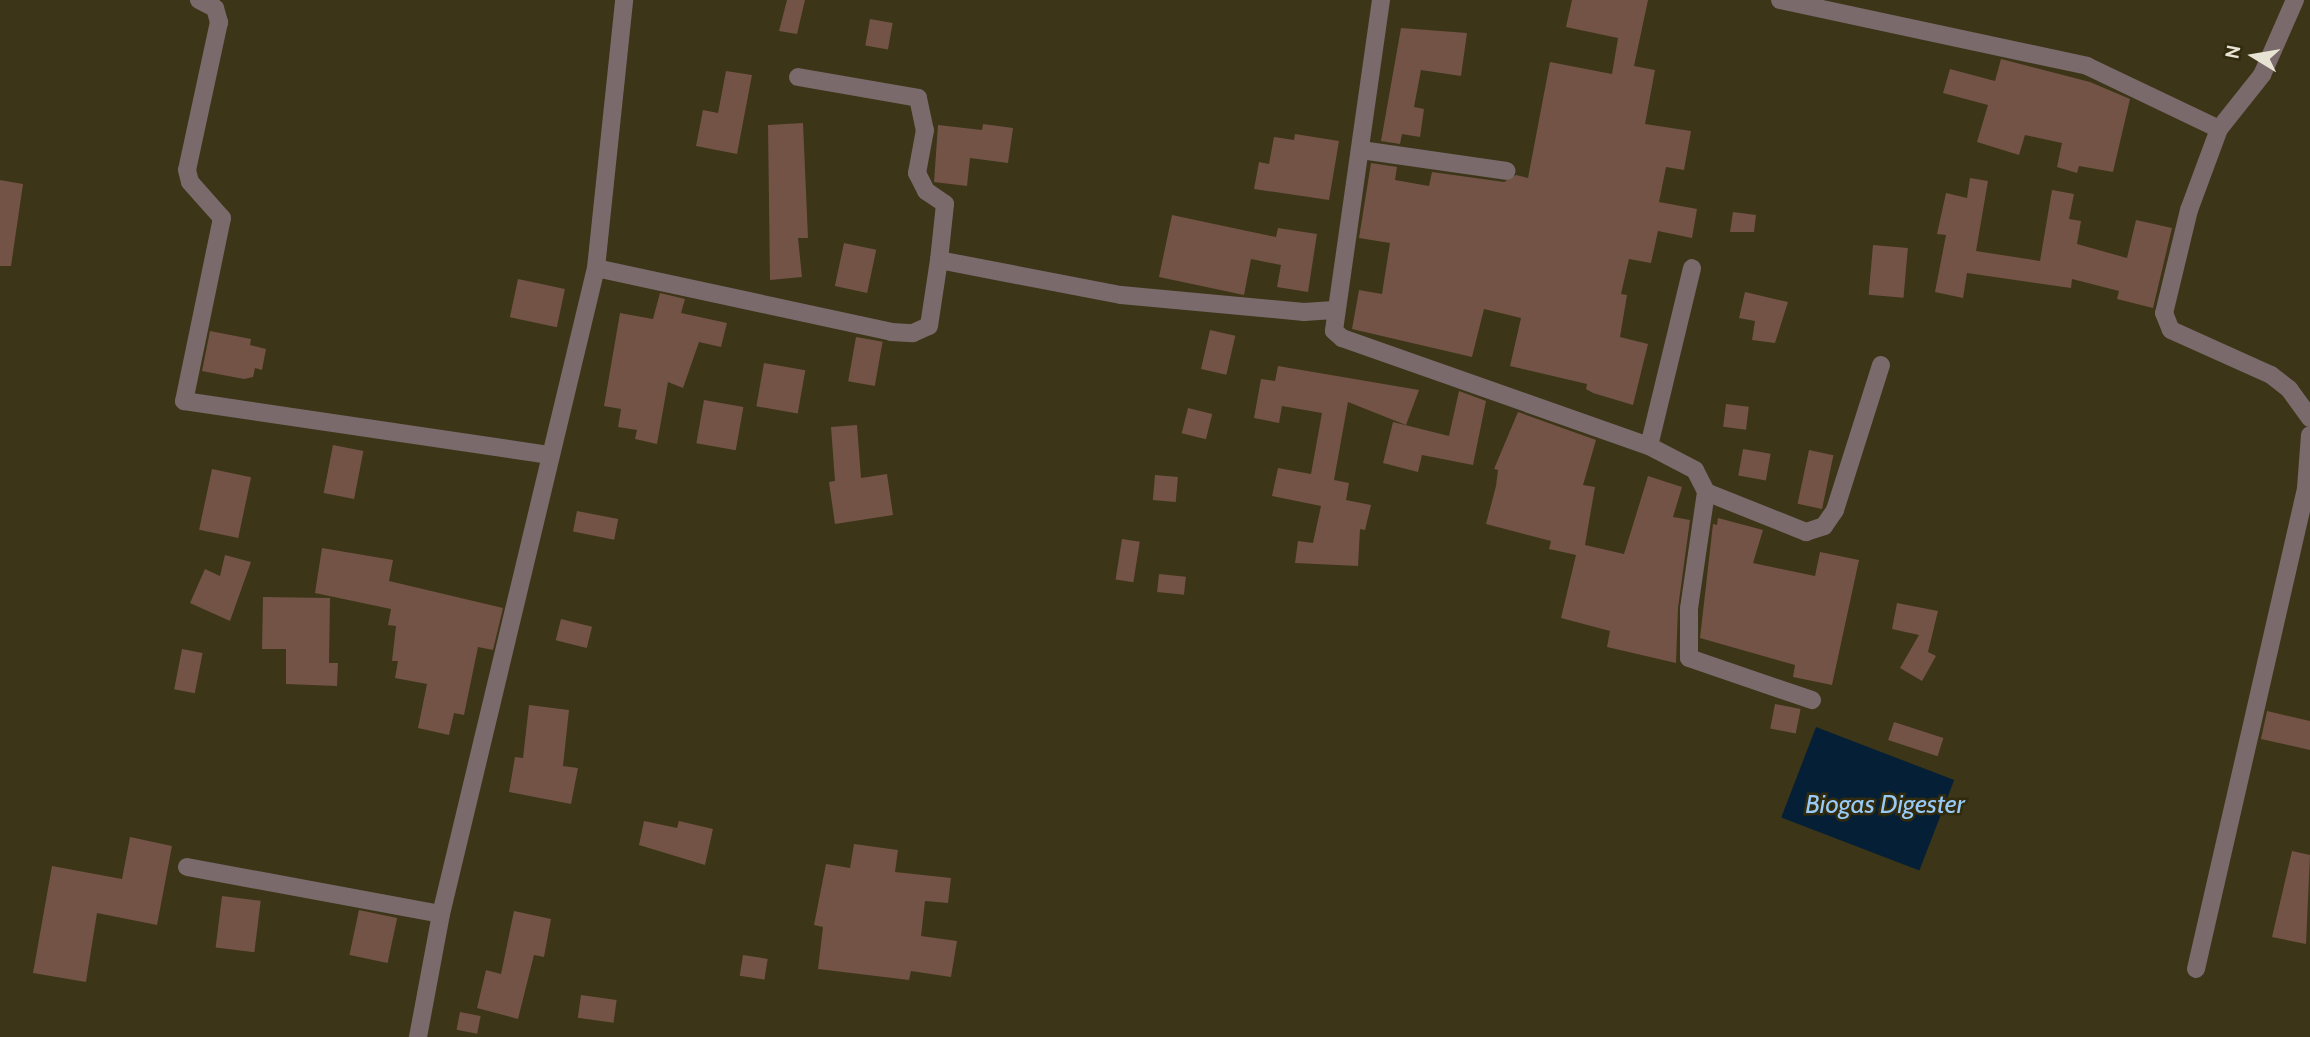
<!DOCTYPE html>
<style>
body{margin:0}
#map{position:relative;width:2310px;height:1037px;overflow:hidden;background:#3c3518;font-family:Cabin,sans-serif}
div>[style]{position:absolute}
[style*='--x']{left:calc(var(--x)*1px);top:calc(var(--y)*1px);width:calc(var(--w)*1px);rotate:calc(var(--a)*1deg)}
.water>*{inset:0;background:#052036;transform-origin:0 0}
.building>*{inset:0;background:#725346;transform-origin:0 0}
.minor>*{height:18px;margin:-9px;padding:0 9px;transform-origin:9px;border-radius:9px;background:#7a6a6b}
span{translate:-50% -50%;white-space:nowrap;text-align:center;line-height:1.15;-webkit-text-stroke:5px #322b0d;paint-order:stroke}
.water-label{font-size:26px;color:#97caf7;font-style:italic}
.north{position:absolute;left:2219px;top:21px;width:70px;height:70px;-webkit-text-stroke:5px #322b0d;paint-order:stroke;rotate:281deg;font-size:19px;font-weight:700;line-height:28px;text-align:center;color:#e8e4d3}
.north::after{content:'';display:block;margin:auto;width:24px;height:32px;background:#e8e4d3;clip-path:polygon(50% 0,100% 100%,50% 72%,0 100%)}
</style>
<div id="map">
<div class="water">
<div style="left:1816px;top:727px;width:148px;height:97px;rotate:21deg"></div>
</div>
<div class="building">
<div style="clip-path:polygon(787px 0,805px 0,797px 34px,779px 31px)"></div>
<div style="clip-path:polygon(1572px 0,1648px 0,1634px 66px,1655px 70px,1645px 124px,1691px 131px,1684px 170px,1666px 167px,1659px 202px,1697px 209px,1692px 238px,1658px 231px,1651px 263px,1629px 259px,1621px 294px,1627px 295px,1620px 337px,1648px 344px,1633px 405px,1593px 393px,1586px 389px,1587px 384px,1510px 366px,1521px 318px,1484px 309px,1472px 357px,1352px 329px,1359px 290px,1382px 294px,1390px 243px,1359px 238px,1371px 163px,1397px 167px,1395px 180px,1429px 186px,1432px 172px,1504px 182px,1516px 175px,1528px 178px,1550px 62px,1612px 74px,1618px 38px,1566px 27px)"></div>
<div style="left:870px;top:19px;width:23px;height:27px;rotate:10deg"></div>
<div style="clip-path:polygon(1401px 28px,1467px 33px,1461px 76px,1421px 70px,1414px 107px,1424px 109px,1420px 137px,1402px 134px,1400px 144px,1381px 141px)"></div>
<div style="clip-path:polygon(2001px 59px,2090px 82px,2130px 99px,2113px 172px,2079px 166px,2077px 173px,2057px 167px,2062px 143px,2025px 135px,2019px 155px,1977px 142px,1988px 105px,1943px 93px,1950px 69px,1995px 81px)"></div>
<div style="clip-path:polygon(726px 71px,752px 75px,737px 154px,696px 146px,703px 110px,718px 113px)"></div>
<div style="clip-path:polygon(803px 123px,808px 238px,798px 238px,802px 277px,770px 280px,768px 125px)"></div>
<div style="clip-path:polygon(983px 124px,1013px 128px,1008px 163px,970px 158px,967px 186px,934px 182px,938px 125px,982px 130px)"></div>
<div style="clip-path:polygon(1295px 134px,1339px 141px,1329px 200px,1254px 189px,1259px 162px,1269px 164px,1274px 137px,1294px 140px)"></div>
<div style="clip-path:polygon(1970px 178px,1988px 181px,1976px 251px,2040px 261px,2052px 190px,2074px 194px,2069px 219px,2081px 221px,2077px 244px,2127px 258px,2136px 220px,2172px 228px,2153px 308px,2117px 299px,2119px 291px,2072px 279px,2071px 288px,1967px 273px,1963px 298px,1935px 292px,1946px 235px,1937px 234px,1946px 193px,1967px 198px)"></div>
<div style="clip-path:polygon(0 180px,23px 184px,11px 266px,0 266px)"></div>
<div style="clip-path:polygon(1733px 212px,1756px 215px,1754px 232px,1730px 232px)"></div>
<div style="clip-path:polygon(1172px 215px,1276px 237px,1278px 228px,1317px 234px,1308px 292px,1277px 287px,1281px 265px,1251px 259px,1244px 295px,1159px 277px)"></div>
<div style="left:844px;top:243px;width:33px;height:44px;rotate:12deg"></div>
<div style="left:1873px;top:245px;width:35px;height:50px;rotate:5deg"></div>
<div style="left:518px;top:279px;width:48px;height:39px;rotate:12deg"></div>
<div style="clip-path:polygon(1745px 292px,1788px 302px,1775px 343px,1752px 340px,1755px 321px,1739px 318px)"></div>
<div style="clip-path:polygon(660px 293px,685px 299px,681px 313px,727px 323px,721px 347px,699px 342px,683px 388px,668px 382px,657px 444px,635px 439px,637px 430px,618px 427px,621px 409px,604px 406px,620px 313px,653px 319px)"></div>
<div style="left:1210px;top:330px;width:26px;height:40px;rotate:13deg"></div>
<div style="clip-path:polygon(210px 331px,251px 339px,250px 345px,266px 349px,262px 370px,255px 368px,253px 377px,244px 379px,202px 371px)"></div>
<div style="left:856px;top:337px;width:27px;height:45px;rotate:10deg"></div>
<div style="left:764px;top:363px;width:42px;height:44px;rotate:10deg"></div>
<div style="clip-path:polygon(1278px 366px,1419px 390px,1406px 425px,1348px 402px,1334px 480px,1349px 483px,1346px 500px,1371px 505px,1365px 530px,1360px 529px,1358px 566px,1295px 563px,1298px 541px,1313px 543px,1321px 506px,1272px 496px,1278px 468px,1311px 474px,1322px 413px,1282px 406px,1279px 423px,1254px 418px,1261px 379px,1275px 381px)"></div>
<div style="clip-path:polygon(1459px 391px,1486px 401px,1473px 465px,1422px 455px,1418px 472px,1383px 463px,1393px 422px,1449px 436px)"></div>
<div style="left:704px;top:400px;width:40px;height:44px;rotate:10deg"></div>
<div style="left:1726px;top:404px;width:23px;height:23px;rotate:7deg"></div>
<div style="left:1188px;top:408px;width:25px;height:26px;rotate:14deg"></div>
<div style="clip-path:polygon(1518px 412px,1596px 440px,1583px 485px,1595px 487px,1585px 545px,1624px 554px,1648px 476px,1682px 487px,1673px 517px,1690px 520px,1678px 608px,1676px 663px,1607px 647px,1610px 631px,1561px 618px,1576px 555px,1549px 549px,1551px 541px,1486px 524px,1496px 486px,1498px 470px,1494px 469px)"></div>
<div style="clip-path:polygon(857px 425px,861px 478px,887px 474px,893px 515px,835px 524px,829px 482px,835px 481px,831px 427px)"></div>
<div style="left:333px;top:445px;width:31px;height:49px;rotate:11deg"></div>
<div style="left:1743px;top:449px;width:28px;height:27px;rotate:10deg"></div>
<div style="left:1809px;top:450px;width:25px;height:55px;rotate:12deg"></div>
<div style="left:212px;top:469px;width:40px;height:62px;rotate:12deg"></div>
<div style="left:1155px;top:475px;width:23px;height:25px;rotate:5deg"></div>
<div style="left:577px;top:511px;width:42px;height:21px;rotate:11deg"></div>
<div style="clip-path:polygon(1718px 518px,1763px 530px,1753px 563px,1815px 576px,1820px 552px,1859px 560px,1832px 685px,1793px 677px,1795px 665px,1700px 638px,1713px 524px,1717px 525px)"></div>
<div style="left:1122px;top:539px;width:18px;height:41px;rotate:9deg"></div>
<div style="clip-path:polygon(322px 548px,393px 560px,389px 581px,503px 608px,493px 650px,478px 647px,464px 715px,454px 713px,449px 735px,418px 728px,427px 684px,395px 678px,398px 661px,392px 661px,396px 626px,388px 625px,391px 609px,315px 593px)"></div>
<div style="clip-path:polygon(225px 555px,251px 562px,230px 621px,190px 603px,205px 569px,220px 576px)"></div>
<div style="left:1159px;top:574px;width:27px;height:18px;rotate:6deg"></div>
<div style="clip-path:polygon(263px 597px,330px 598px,329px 663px,338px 663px,337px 686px,286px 684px,286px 649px,262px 649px)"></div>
<div style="clip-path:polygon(1897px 603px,1938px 611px,1928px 652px,1936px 656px,1922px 681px,1900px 668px,1919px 635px,1892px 629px)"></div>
<div style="left:561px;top:619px;width:32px;height:22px;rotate:14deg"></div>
<div style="left:182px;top:649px;width:21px;height:41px;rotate:11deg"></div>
<div style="left:1775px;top:704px;width:26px;height:25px;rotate:11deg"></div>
<div style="clip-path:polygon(529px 705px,569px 710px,563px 766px,578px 768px,571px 804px,509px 792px,515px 757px,523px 758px)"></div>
<div style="clip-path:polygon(2267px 711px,2310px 721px,2310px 750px,2261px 739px)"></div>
<div style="left:1894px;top:722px;width:52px;height:19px;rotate:18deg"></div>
<div style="clip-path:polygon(644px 821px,677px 828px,679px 821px,713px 829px,705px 865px,639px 845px)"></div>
<div style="clip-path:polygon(130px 837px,172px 846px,157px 925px,97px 913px,86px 982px,33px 973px,52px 866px,122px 879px)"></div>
<div style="clip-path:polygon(854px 844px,898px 850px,895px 872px,951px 878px,948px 903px,925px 901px,921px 936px,957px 941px,951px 977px,911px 971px,909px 980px,818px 969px,823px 927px,814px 925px,826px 864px,850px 868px)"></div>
<div style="clip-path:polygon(2292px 851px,2310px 855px,2306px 944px,2272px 937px)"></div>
<div style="left:222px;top:896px;width:39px;height:52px;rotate:7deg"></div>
<div style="left:359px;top:910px;width:39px;height:46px;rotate:12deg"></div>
<div style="clip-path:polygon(514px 911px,551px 919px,544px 957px,534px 955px,518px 1019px,477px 1008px,486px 970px,501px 974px)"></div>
<div style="left:743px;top:955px;width:25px;height:21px;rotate:9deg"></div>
<div style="left:581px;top:995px;width:36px;height:23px;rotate:8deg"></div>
<div style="left:460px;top:1012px;width:21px;height:18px;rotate:11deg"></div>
</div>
<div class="minor">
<div style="--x:199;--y:0;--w:18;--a:27"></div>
<div style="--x:215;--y:8;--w:15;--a:74"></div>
<div style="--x:219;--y:22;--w:151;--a:102.2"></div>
<div style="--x:187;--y:170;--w:12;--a:76"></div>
<div style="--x:190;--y:182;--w:48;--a:48.4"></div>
<div style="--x:222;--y:218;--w:187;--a:101.7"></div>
<div style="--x:184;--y:401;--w:370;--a:8.4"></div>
<div style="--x:1381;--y:0;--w:334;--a:98.1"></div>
<div style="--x:1334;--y:331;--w:11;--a:41"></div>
<div style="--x:1342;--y:338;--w:325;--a:19.4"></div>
<div style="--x:1649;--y:446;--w:52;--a:27.6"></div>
<div style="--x:1695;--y:470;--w:25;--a:63"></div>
<div style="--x:1706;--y:492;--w:118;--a:98.3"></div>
<div style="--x:1689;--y:609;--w:49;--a:90"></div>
<div style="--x:1689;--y:658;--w:130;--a:18.9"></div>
<div style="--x:1780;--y:0;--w:314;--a:12.1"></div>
<div style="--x:2087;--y:66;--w:146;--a:25.5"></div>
<div style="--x:2219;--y:129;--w:69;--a:-51.5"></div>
<div style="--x:2262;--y:75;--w:82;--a:-66.3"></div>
<div style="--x:798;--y:77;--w:122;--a:9.9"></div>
<div style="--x:918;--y:98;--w:33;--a:78"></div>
<div style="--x:925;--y:130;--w:44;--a:100.5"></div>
<div style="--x:917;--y:173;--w:20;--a:63"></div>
<div style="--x:926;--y:191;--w:23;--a:34"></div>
<div style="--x:945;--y:204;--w:56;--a:96.1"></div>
<div style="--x:2219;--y:129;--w:86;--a:110.3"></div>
<div style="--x:2189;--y:210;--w:106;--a:103.6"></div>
<div style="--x:2164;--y:313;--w:18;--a:68"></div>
<div style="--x:2171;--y:330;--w:110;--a:24.2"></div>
<div style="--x:2271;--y:375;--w:23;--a:38"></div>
<div style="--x:2289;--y:389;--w:36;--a:54"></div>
<div style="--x:1361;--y:150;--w:147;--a:8.2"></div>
<div style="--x:596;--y:268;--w:302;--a:12.2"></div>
<div style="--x:891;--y:332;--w:22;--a:3"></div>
<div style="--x:913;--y:333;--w:17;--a:-24"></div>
<div style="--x:929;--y:326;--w:67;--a:-81.4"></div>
<div style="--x:939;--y:260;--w:185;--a:10.9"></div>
<div style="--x:1121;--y:295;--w:184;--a:5.3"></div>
<div style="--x:1304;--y:312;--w:30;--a:-4"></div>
<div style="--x:1649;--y:446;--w:183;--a:-76.4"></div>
<div style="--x:1706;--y:492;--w:108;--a:21.8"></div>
<div style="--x:1806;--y:532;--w:19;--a:-18"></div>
<div style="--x:1824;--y:526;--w:19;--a:-55"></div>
<div style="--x:1835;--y:510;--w:152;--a:-72.4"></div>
<div style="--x:187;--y:867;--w:258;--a:10.5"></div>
<div style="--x:2196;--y:969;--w:493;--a:-77.1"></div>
<div style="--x:2306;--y:488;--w:53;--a:-85.7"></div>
<div style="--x:418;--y:1037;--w:125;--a:-79.4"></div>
<div style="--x:441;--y:914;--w:664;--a:-76.51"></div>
<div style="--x:596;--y:268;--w:269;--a:-84"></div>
</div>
<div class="water-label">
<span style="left:1885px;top:805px">Biogas Digester</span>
</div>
<div class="north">N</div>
</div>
